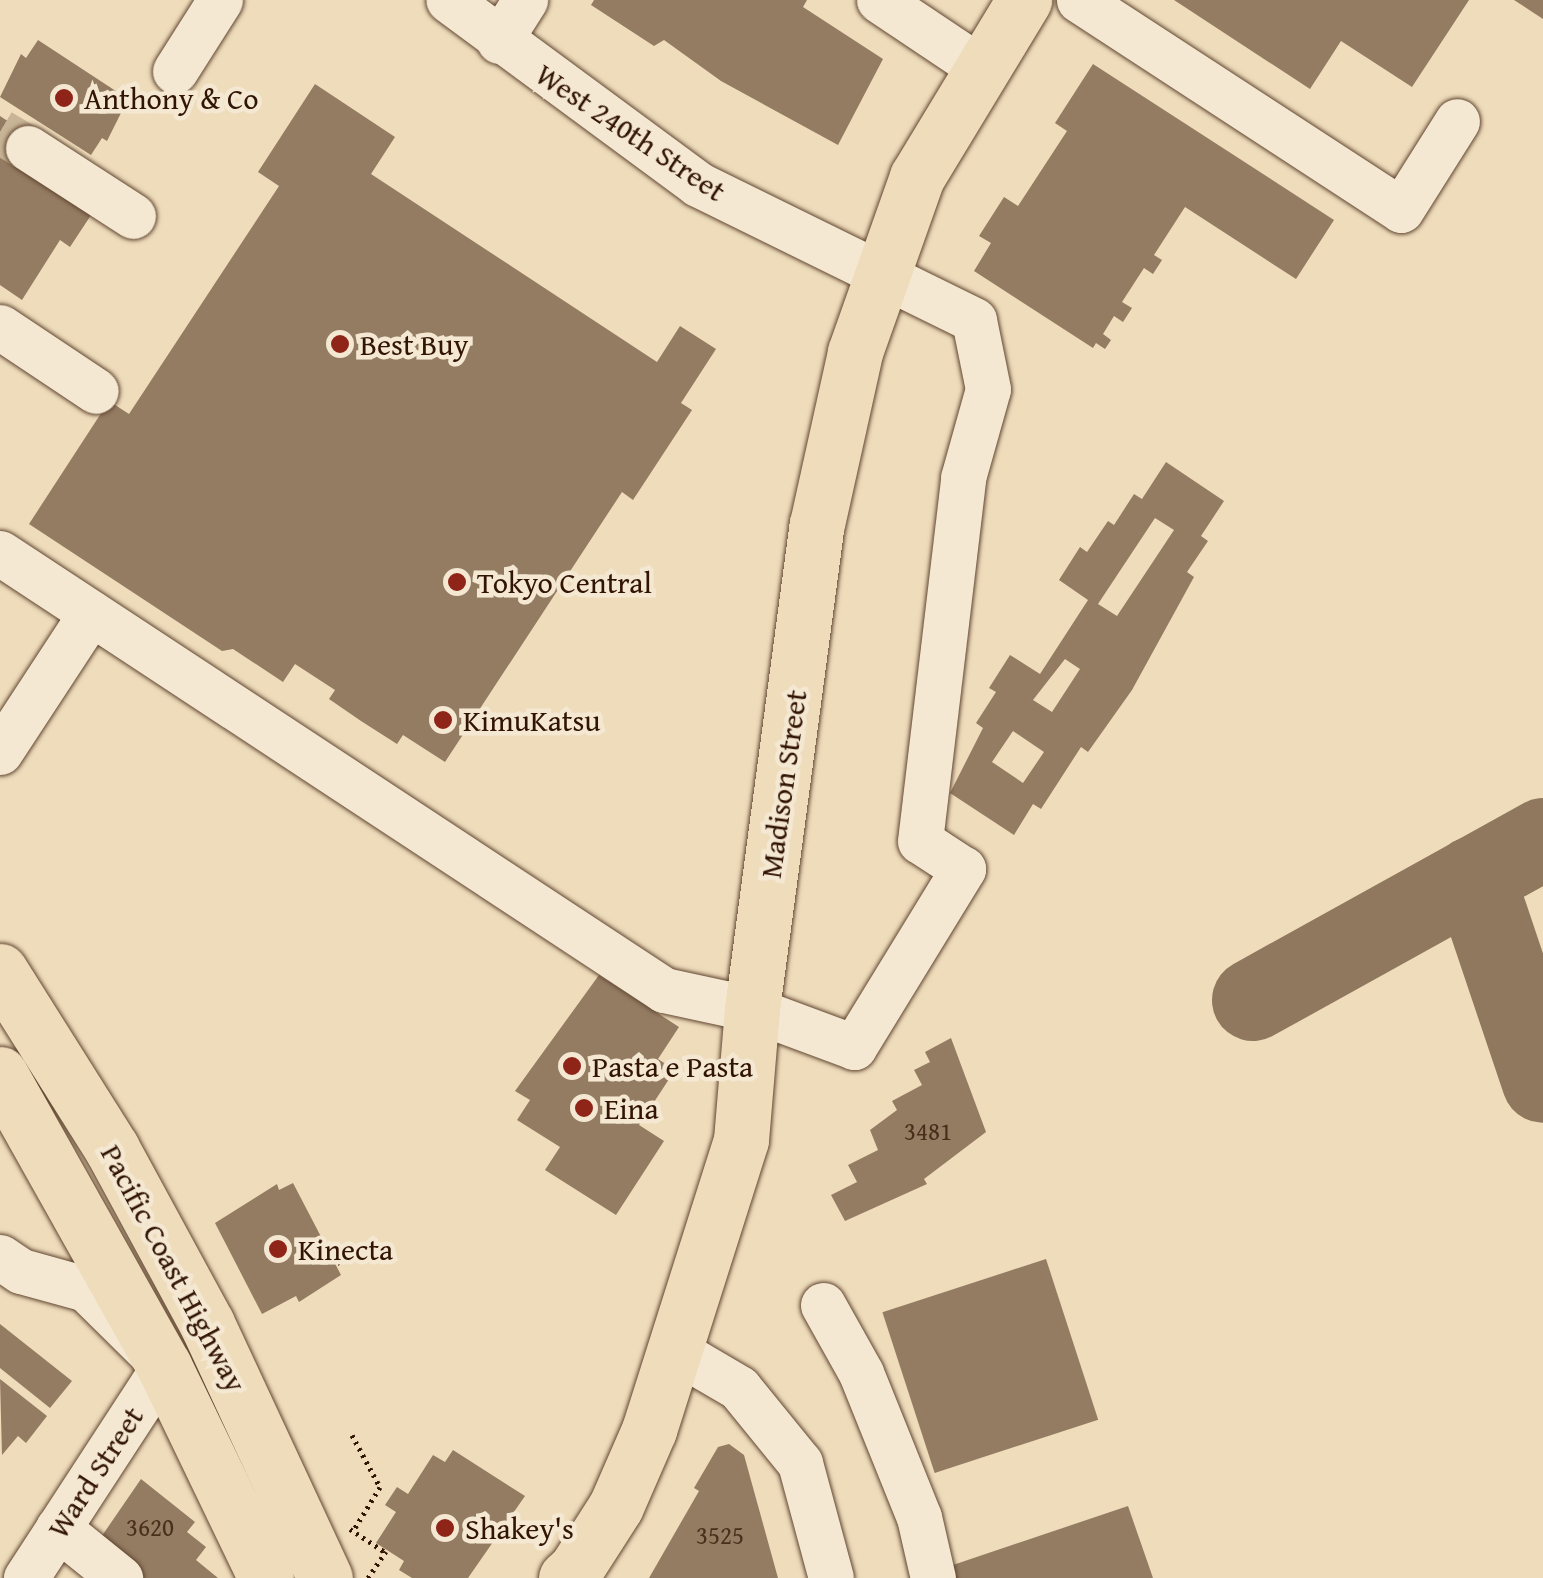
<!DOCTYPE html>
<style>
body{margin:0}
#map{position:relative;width:1543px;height:1578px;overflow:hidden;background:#eedcbb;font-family:"Gentium Book Plus",serif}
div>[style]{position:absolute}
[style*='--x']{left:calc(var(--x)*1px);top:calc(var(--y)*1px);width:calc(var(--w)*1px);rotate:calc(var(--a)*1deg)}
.taxiway>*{height:82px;margin:-41px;padding:0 41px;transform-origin:41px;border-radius:41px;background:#90785f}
.building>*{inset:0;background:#947c63;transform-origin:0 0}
.minor-tunnel>*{height:45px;margin-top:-22.5px;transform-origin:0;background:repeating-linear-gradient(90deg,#c8b496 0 45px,transparent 0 67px)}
.path>*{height:5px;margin-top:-2.5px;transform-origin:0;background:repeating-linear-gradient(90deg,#321403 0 2.5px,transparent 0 7.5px)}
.roads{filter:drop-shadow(0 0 2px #614631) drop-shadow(0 0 2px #614631)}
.minor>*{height:45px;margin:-22.5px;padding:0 22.5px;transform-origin:22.5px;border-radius:22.5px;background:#f4e8d3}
.major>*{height:55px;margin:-27.5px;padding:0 27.5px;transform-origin:27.5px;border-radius:27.5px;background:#eedcbb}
.highway>*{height:55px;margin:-27.5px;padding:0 27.5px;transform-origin:27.5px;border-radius:27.5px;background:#eedcbb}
.dots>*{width:28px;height:28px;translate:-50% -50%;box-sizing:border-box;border:5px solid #f4e8d3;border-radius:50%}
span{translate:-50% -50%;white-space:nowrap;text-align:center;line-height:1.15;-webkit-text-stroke:9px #f4e8d3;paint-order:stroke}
.number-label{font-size:25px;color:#4a2e1b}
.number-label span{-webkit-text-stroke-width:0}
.poi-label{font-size:30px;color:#321403}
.left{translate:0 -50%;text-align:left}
.street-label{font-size:30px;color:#321403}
</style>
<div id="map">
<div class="taxiway">
<div style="--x:1474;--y:877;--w:216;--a:71.4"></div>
<div style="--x:1253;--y:1000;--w:332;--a:-29"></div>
</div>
<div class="building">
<div style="clip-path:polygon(594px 0,807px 0,803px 7px,883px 59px,838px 145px,721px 81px,664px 40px,654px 46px,591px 5px)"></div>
<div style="clip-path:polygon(1174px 0,1469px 0,1412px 87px,1341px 41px,1310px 89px)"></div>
<div style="clip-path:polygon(1514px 0,1543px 0,1543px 19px)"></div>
<div style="clip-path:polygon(38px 40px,128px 99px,107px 141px,102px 138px,91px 155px,0 97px,21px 54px,26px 58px)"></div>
<div style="clip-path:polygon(1093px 64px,1334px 220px,1296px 279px,1185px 207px,1154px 255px,1162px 260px,1153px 274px,1144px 268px,1122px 302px,1132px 308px,1123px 322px,1114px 316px,1103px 334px,1111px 340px,1105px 349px,1096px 343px,1093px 348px,974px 271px,991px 243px,979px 236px,1004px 197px,1018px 206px,1067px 131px,1055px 123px)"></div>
<div style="clip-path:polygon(315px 84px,395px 137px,371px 174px,657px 362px,680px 326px,716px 349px,681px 403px,692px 410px,633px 500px,622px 492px,445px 762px,403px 735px,397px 744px,361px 721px,329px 699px,335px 690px,295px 664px,283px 682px,233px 649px,222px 651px,29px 524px,109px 401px,129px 414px,279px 186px,258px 172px)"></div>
<div style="clip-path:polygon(0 116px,35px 139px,99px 203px,70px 247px,60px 240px,22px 300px,0 285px)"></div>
<div style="clip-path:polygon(evenodd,1166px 462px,1224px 501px,1201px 536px,1208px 541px,1187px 572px,1194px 577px,1132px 690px,1088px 752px,1081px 747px,1041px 809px,1033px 804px,1014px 835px,950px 793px,983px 728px,976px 723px,996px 692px,989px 688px,1010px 655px,1040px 674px,1088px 600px,1059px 580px,1080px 547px,1087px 552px,1108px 521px,1114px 525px,1134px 494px,1142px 499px,1166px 462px,1155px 518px,1174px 530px,1117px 616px,1098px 604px,1155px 518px,1166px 462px,1065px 659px,1080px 669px,1052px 712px,1033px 700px,1065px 659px,1166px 462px,1013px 731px,1044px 752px,1023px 783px,992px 762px,1013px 731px)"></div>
<div style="clip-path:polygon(599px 975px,679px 1027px,658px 1059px,675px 1070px,639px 1125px,664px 1141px,616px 1215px,545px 1170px,560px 1147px,517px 1120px,530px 1100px,515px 1091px)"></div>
<div style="clip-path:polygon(951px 1038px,986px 1132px,924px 1179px,927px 1184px,845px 1221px,831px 1195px,857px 1182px,848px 1165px,878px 1150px,870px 1130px,897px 1110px,892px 1101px,922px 1085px,914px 1070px,930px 1062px,925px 1052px)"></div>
<div style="clip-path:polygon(293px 1183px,341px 1275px,299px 1302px,296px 1296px,262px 1314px,215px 1223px,277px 1184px,279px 1190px)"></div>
<div style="left:1046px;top:1259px;width:169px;height:172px;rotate:72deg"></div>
<div style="clip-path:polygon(0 1324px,72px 1381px,50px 1408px,0 1368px)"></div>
<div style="clip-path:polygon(0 1379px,47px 1416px,26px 1443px,18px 1436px,2px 1455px)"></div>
<div style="clip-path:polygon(729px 1444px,744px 1455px,778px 1578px,649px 1578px,699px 1491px,694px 1488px,718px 1447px)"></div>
<div style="clip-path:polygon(453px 1450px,525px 1496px,468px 1578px,412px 1578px,399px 1570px,404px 1561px,376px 1543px,396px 1512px,385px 1505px,397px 1487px,408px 1494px,433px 1455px,445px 1462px)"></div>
<div style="clip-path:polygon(141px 1479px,195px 1522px,187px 1532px,206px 1547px,196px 1560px,218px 1578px,141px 1578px,97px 1543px)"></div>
<div style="clip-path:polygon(1128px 1506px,1153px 1578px,954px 1578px,950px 1566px)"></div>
</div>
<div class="minor-tunnel">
<div style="--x:0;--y:131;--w:33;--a:31"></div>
</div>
<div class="path">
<div style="--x:337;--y:1263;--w:42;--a:-27.2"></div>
<div style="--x:352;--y:1435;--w:59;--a:61.7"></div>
<div style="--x:380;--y:1487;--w:52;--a:121.5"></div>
<div style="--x:350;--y:1529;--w:42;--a:33.3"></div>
<div style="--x:368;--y:1578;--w:32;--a:-56"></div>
</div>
<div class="roads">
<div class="minor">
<div style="--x:879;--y:0;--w:120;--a:33.8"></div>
<div style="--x:1079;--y:0;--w:384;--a:33.1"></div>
<div style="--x:1401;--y:210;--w:105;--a:-57.8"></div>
<div style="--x:499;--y:41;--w:49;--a:-57.6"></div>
<div style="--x:175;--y:71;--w:84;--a:-57.6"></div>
<div style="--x:28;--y:148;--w:125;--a:32.9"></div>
<div style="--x:0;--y:327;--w:115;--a:33.7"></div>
<div style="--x:0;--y:553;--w:795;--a:33.35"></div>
<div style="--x:664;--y:990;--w:90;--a:12.2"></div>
<div style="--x:752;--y:1009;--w:109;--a:20.4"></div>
<div style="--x:854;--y:1047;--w:209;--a:-58.5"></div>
<div style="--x:963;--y:869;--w:51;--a:-146.9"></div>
<div style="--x:920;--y:841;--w:366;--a:-83.2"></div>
<div style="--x:963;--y:478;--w:92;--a:-74.3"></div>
<div style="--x:988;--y:389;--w:70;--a:-101.5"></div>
<div style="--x:974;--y:320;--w:308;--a:-153.8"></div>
<div style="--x:698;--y:184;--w:310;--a:-143.6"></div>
<div style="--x:0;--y:752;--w:166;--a:-56.8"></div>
<div style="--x:0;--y:1257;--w:25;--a:34"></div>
<div style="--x:21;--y:1271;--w:67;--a:15.5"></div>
<div style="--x:86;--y:1289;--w:110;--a:44.6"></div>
<div style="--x:164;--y:1366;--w:253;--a:123.1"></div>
<div style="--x:823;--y:1305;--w:78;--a:60.8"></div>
<div style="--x:861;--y:1373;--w:155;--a:68.1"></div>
<div style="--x:919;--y:1517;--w:63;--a:77.1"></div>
<div style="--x:676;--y:1351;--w:73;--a:30.4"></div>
<div style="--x:739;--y:1388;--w:97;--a:50.9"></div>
<div style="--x:800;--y:1463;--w:119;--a:74.9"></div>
<div style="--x:58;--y:1528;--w:80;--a:38.9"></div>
</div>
<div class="major">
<div style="--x:570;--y:1578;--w:85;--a:-57.4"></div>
<div style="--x:616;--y:1506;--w:83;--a:-66.5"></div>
<div style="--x:649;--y:1430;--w:304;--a:-72.4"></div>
<div style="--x:741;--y:1140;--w:131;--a:-85.2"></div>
<div style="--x:752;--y:1009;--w:489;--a:-82.4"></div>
<div style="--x:817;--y:524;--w:176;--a:-77.5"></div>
<div style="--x:855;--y:352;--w:186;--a:-70.5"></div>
<div style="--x:917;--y:177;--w:207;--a:-58.8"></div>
</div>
<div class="highway">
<div style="--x:0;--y:971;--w:210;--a:57.8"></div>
<div style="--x:112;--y:1149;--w:199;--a:61.5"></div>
<div style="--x:207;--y:1324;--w:280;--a:65.1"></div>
<div style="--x:0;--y:1074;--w:335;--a:60.7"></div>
<div style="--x:164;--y:1366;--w:235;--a:64.3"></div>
<div style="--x:566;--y:1578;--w:12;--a:-42"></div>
</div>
</div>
<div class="dots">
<div style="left:64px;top:98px;background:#8f2418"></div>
<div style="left:340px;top:344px;background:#8f2418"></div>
<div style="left:457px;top:582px;background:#8f2418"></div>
<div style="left:443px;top:720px;background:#8f2418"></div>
<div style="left:572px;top:1066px;background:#8f2418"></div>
<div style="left:584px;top:1108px;background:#8f2418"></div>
<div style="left:278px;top:1249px;background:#8f2418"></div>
<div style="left:445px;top:1528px;background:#8f2418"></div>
</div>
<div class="number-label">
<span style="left:928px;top:1131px">3481</span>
<span style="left:150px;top:1527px">3620</span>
<span style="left:720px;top:1535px">3525</span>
</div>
<div class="poi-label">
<span class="left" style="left:84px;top:98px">Anthony &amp; Co</span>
<span class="left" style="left:360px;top:344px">Best Buy</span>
<span class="left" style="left:477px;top:582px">Tokyo Central</span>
<span class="left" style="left:463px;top:720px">KimuKatsu</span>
<span class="left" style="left:592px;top:1066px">Pasta e Pasta</span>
<span class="left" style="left:604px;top:1108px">Eina</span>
<span class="left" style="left:298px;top:1249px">Kinecta</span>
<span class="left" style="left:465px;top:1528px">Shakey's</span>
</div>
<div class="street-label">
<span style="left:631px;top:132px;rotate:34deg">West 240th Street</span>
<span style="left:783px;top:784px;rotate:-82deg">Madison Street</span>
<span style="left:174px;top:1268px;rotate:62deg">Pacific Coast Highway</span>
<span style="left:95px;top:1472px;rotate:-57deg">Ward Street</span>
</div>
</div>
